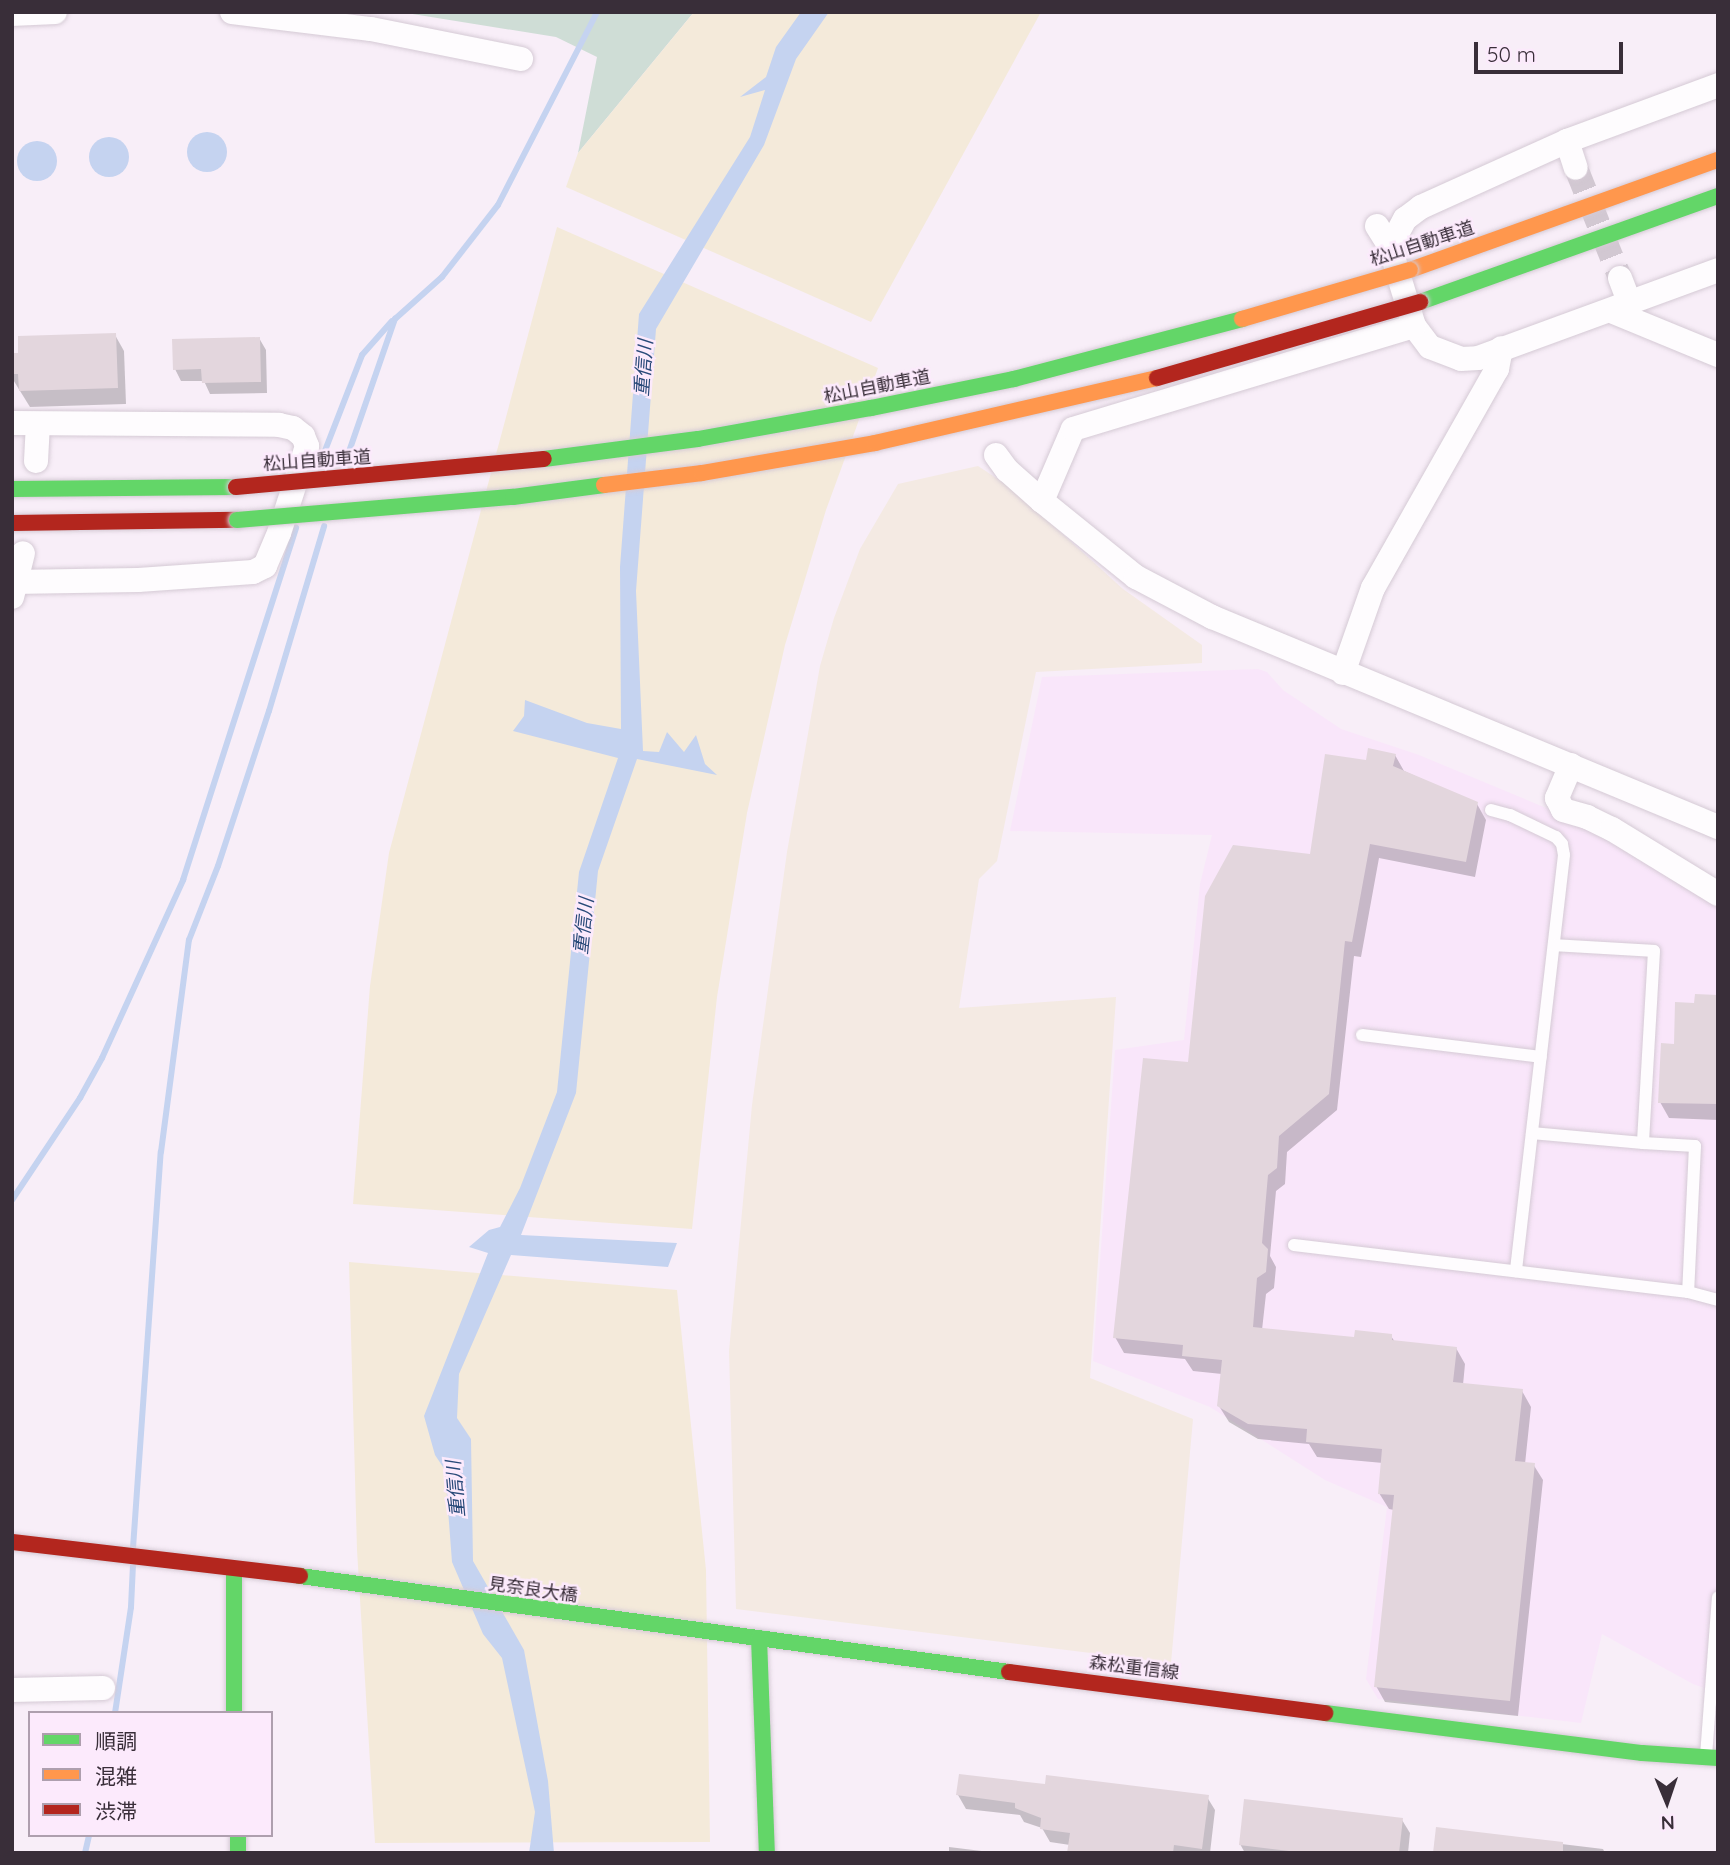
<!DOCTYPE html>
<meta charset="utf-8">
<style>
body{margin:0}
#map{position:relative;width:1730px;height:1865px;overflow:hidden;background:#f8eef8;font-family:Quicksand,"Noto Sans JP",sans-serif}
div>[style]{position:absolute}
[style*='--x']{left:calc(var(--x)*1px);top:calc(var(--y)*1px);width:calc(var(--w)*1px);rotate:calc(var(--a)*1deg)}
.built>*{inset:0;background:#f9e6fa}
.industrial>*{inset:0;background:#f4eae3}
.green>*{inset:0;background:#cfddd6}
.sand>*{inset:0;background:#f4eada}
.water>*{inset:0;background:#c5d3f0}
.round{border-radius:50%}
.shadow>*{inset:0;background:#0003}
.stream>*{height:6px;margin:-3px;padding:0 3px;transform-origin:3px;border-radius:3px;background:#c5d3f0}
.building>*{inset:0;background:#e3d6dd}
.street-tunnel>*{height:24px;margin-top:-12px;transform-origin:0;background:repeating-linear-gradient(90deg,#d2c8d2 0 24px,transparent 0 36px)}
.roads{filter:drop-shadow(0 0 2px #d5cad5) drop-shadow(0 0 2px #d5cad5)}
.lane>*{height:12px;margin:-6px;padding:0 6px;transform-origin:6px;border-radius:6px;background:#fefcfe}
.street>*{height:24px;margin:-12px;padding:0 12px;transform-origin:12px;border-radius:12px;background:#fefcfe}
.fast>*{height:16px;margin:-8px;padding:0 8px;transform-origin:8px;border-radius:8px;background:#63d668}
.slow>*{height:16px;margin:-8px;padding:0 8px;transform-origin:8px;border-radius:8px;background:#ff974d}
.jam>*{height:16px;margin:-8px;padding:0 8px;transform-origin:8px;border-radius:8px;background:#b3261e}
.bridges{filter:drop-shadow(0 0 2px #d5cad5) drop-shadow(0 0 2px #d5cad5)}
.fast-bridge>*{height:16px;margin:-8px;padding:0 8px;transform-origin:8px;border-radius:8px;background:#63d668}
.slow-bridge>*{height:16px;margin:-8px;padding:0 8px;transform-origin:8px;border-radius:8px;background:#ff974d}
.jam-bridge>*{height:16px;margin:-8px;padding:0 8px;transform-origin:8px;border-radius:8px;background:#b3261e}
span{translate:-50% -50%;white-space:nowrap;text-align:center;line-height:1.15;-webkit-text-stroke:5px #fceafc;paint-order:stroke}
.street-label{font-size:18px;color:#392e39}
.water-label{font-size:19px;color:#294a79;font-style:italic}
.frame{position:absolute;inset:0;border:14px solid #392e39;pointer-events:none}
.legend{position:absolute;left:28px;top:1711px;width:245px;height:126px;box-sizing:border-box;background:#fceafc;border:2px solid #ae9fae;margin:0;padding:9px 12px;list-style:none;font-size:21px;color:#392e39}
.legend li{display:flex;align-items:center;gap:14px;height:35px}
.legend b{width:35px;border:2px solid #ae9fae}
.north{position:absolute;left:1632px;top:1767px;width:70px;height:70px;-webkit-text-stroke:5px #fceafc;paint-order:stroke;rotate:178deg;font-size:19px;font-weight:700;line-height:28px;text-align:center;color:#392e39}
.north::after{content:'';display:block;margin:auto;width:24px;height:32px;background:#392e39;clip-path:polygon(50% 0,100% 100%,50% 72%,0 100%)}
.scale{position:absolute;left:1474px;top:42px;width:149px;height:32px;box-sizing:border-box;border:4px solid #392e39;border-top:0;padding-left:9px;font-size:21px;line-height:24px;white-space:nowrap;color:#392e39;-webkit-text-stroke:5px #fceafc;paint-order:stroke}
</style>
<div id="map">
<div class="built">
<div style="clip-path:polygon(1258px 669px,1267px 672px,1283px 690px,1341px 729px,1419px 755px,1551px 810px,1666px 873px,1718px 906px,1718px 1693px,1693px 1684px,1602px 1634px,1581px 1723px,1378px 1699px,1366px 1679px,1387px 1507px,1325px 1480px,1210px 1407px,1093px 1361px,1115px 1050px,1184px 1040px,1200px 884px,1212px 835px,1010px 831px,1042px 677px)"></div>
</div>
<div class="industrial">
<div style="clip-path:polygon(978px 466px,1013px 489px,1123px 589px,1202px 645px,1202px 663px,1036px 672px,997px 861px,979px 879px,959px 1008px,1116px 997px,1090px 1378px,1193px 1419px,1171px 1663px,736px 1609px,729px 1351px,752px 1105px,787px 852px,820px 666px,834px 618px,860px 549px,898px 484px)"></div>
</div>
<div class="green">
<div style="clip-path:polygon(400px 12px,694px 12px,578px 153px,597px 57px,556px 37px)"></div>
</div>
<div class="sand">
<div style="clip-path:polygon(694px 12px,1041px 12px,871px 322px,566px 187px,578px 153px)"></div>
<div style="clip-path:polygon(557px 227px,878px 368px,826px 510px,785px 645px,747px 813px,717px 997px,692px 1229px,353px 1204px,370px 986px,389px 853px)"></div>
<div style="clip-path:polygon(349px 1262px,677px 1290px,706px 1570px,710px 1842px,375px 1843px,357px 1550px)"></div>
</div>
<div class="water">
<div style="clip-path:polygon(801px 12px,829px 12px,796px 59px,764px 145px,656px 329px,636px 591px,643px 751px,659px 752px,667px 732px,684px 752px,696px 735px,705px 764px,717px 775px,637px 759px,598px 871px,576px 1093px,521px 1235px,677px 1243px,668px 1267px,511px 1255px,459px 1374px,457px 1418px,471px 1439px,473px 1561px,524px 1650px,548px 1781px,554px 1853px,529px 1853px,535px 1812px,502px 1658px,483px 1634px,452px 1562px,445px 1470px,435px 1455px,424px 1416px,488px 1253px,469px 1247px,489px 1230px,500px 1227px,520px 1188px,557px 1092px,579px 872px,618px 758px,513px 731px,524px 716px,525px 700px,587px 723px,621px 729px,620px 567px,639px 314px,750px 137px,765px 90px,740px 97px,766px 77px,776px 47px)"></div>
<div class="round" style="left:187px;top:132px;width:40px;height:40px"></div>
<div class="round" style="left:89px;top:137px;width:40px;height:40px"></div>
<div class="round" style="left:17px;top:141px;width:40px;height:40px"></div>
</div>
<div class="shadow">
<div style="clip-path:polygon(115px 335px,124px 351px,126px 404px,30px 407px,12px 378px,12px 354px)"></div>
<div style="clip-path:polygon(259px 338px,266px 350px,267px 393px,210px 394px,204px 381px,181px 381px,175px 369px)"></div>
<div style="clip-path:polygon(1395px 755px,1404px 771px,1477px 804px,1486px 820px,1475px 877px,1379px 858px,1361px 957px,1354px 956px,1337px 1110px,1287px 1152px,1285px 1184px,1276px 1191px,1270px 1256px,1276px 1267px,1274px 1288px,1266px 1294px,1262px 1330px,1356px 1339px,1391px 1336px,1395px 1342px,1456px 1348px,1465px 1364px,1463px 1385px,1522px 1391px,1531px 1407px,1525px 1464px,1533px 1464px,1543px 1480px,1518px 1716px,1385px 1702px,1376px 1686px,1394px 1510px,1389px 1509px,1379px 1493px,1383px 1463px,1317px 1457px,1309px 1444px,1258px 1439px,1229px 1422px,1219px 1406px,1222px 1374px,1193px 1371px,1185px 1359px,1124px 1353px,1115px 1337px,1189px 1064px,1367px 762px)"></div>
<div style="clip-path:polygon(1718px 997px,1718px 1120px,1669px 1118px,1660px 1102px,1676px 1045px,1696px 1004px)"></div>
<div style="clip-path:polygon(1047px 1786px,1207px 1797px,1215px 1810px,1210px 1853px,1069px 1853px,1070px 1845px,1050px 1842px,1042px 1828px,1024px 1822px,1020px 1815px,966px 1809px,958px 1795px)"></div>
<div style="clip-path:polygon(1402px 1820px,1410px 1833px,1408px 1853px,1245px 1853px,1240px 1844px)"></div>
<div style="clip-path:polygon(1438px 1829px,1603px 1849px,1605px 1853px,1435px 1853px)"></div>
<div style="clip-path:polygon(949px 1847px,998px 1853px,949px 1853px)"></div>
</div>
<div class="stream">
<div style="--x:319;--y:466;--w:119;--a:-68.8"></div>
<div style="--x:362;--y:355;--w:45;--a:-48.6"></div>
<div style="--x:344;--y:466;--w:156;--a:-70.9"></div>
<div style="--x:395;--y:319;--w:63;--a:-41.8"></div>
<div style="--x:442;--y:277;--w:91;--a:-52.1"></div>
<div style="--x:498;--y:205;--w:217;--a:-62.8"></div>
<div style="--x:12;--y:1200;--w:123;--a:-56.3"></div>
<div style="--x:80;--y:1098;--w:46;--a:-61.2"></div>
<div style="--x:102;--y:1058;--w:196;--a:-65.5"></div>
<div style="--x:183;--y:880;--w:370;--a:-72.2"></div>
<div style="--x:133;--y:1548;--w:397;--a:-86"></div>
<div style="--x:161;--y:1152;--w:214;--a:-82.5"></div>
<div style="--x:189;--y:940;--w:79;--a:-68.6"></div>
<div style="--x:218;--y:866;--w:163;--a:-71.8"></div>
<div style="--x:269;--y:711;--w:193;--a:-73.4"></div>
<div style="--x:115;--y:1713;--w:107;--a:-81.4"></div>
<div style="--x:131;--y:1607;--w:42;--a:-87.3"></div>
<div style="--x:85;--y:1853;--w:18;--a:-77"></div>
</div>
<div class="building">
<div style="clip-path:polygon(116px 333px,118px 388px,19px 391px,18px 374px,12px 374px,12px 353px,18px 353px,18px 336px)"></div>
<div style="clip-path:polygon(260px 337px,261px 382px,202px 383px,201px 369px,173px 370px,172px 339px)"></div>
<div style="clip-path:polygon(1368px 748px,1396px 754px,1393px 766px,1478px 802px,1466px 862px,1370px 844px,1352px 942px,1345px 941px,1329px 1094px,1279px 1136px,1277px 1168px,1268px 1175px,1262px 1243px,1268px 1249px,1266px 1272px,1257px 1278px,1253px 1327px,1354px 1337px,1355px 1330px,1392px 1334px,1392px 1340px,1457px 1347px,1453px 1382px,1523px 1389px,1515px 1461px,1535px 1463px,1510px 1701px,1374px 1687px,1394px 1495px,1378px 1494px,1382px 1449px,1306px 1442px,1307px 1429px,1248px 1424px,1217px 1406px,1222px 1360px,1182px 1356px,1183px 1345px,1113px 1338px,1143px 1058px,1188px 1062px,1205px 896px,1233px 845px,1310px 854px,1325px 754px,1366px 760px)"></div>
<div style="clip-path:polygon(1695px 994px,1718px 995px,1718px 1104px,1658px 1103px,1661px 1043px,1674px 1044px,1675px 1002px,1694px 1003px)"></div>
<div style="clip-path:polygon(959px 1774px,1045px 1784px,1046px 1775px,1209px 1795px,1202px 1849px,1174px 1845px,1173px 1853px,1067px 1853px,1070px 1833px,1040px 1829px,1041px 1818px,1015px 1808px,1015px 1803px,956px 1795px)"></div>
<div style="clip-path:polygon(1244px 1799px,1403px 1818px,1399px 1853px,1306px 1853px,1239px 1845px)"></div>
<div style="clip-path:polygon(1436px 1827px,1563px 1842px,1563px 1853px,1433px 1853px)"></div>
</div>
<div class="street-tunnel">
<div style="--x:1576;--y:168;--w:118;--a:68.2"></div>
</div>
<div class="roads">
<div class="lane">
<div style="--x:1491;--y:810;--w:20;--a:15"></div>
<div style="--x:1510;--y:815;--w:51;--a:25.6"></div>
<div style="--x:1556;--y:837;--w:9;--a:49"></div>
<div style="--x:1562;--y:844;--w:11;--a:80"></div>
<div style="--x:1564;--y:855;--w:419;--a:96.6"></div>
<div style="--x:1554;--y:945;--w:100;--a:3.4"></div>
<div style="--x:1654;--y:951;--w:192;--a:93.3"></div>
<div style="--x:1643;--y:1143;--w:52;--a:3.3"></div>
<div style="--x:1695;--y:1146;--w:146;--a:92.7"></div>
<div style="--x:1362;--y:1035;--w:180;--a:7"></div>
<div style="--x:1532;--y:1133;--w:111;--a:5.1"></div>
<div style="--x:1294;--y:1245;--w:397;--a:6.8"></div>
<div style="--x:1688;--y:1292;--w:31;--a:15"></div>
<div style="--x:1706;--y:1756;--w:159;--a:-85.7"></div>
</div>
<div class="street">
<div style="--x:232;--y:12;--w:140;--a:7"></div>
<div style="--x:371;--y:29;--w:153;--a:11.3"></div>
<div style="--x:12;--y:14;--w:43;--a:-2.7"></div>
<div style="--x:1567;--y:141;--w:28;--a:72"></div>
<div style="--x:1377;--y:226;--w:25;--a:58"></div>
<div style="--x:1390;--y:247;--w:83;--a:73.1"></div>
<div style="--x:1414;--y:326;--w:26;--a:53"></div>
<div style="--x:1430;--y:347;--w:33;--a:21"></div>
<div style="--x:1461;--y:359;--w:17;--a:-3"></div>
<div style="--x:1478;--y:358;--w:256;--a:-20.1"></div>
<div style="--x:1390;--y:247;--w:32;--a:-62"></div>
<div style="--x:1405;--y:219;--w:20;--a:-37"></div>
<div style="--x:1421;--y:207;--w:160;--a:-24.3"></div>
<div style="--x:1567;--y:141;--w:161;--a:-20.3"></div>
<div style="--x:1620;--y:278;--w:28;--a:69"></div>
<div style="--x:1611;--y:311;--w:116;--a:22.4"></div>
<div style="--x:12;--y:423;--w:267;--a:0.4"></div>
<div style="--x:279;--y:425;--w:14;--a:12"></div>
<div style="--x:293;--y:428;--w:13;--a:39"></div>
<div style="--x:303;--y:436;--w:11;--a:68"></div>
<div style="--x:307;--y:446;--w:91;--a:107.8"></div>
<div style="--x:279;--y:533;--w:36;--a:113"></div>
<div style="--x:265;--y:566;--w:13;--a:153"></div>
<div style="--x:253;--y:572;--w:115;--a:176"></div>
<div style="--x:138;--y:580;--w:126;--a:179.1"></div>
<div style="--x:996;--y:455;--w:19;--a:54"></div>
<div style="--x:1007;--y:470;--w:47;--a:41.5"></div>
<div style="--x:1042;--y:501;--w:121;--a:39"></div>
<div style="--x:1136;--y:577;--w:86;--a:27.8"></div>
<div style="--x:1212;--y:617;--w:548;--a:22.54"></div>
<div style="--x:36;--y:461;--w:37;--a:-87"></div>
<div style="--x:1042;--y:501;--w:78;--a:-66.7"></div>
<div style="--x:1073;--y:429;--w:356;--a:-16.8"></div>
<div style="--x:12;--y:597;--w:45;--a:-76"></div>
<div style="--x:1343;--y:673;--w:90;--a:-70.6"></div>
<div style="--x:1373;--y:588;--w:252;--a:-60.5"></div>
<div style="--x:1497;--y:369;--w:21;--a:-79"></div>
<div style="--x:1571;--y:765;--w:36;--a:113"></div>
<div style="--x:1557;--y:798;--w:13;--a:63"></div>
<div style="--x:1563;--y:810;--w:25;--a:16"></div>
<div style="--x:1587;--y:817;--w:28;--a:26"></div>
<div style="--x:1612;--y:829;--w:124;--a:31.5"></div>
<div style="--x:12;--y:1690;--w:91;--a:-1.3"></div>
</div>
<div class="fast">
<div style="--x:1420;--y:302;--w:316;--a:-19.6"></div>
<div style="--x:12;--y:489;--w:224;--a:-0.5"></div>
<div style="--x:234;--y:1570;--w:143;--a:90"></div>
<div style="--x:300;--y:1576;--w:715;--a:7.71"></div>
<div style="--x:759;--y:1638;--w:215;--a:87.9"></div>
<div style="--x:1325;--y:1713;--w:320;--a:7.2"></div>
<div style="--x:1642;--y:1753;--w:76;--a:3.8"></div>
<div style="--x:238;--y:1835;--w:18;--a:90"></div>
</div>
<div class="slow">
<div style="--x:1410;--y:270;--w:327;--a:-19.7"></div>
</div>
<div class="jam">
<div style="--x:12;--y:523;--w:225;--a:-0.8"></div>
<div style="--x:12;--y:1542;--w:290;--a:6.7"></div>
<div style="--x:1009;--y:1672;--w:319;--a:7.4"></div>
</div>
</div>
<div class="bridges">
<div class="fast-bridge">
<div style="--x:544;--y:459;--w:155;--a:-7.4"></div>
<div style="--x:698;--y:439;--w:176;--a:-10.2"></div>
<div style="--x:871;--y:408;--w:146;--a:-11.5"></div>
<div style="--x:1014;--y:379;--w:236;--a:-14.7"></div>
<div style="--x:237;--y:520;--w:277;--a:-4.8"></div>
<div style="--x:513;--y:497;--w:92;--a:-7.5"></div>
</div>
<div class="slow-bridge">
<div style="--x:1242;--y:319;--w:175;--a:-16.3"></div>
<div style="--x:604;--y:485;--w:99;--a:-7"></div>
<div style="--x:702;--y:473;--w:176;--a:-9.8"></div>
<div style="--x:875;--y:443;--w:289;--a:-13"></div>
</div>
<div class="jam-bridge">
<div style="--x:1157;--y:378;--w:274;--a:-16.1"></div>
<div style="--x:236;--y:487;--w:309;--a:-5.2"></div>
</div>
</div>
<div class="street-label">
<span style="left:1422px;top:244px;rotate:-18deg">松山自動車道</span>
<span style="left:877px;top:387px;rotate:-11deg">松山自動車道</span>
<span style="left:317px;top:461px;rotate:-4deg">松山自動車道</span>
<span style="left:533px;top:1590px;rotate:8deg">見奈良大橋</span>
<span style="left:1134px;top:1668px;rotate:7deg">森松重信線</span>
</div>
<div class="water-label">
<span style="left:644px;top:368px;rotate:-86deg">重信川</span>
<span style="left:584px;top:926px;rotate:-84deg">重信川</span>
<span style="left:456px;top:1489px;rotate:-95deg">重信川</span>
</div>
<div class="frame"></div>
<ul class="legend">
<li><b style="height:9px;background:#63d668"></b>順調</li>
<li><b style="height:9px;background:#ff974d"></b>混雑</li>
<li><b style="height:9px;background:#b3261e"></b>渋滞</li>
</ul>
<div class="north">N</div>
<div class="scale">50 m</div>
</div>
